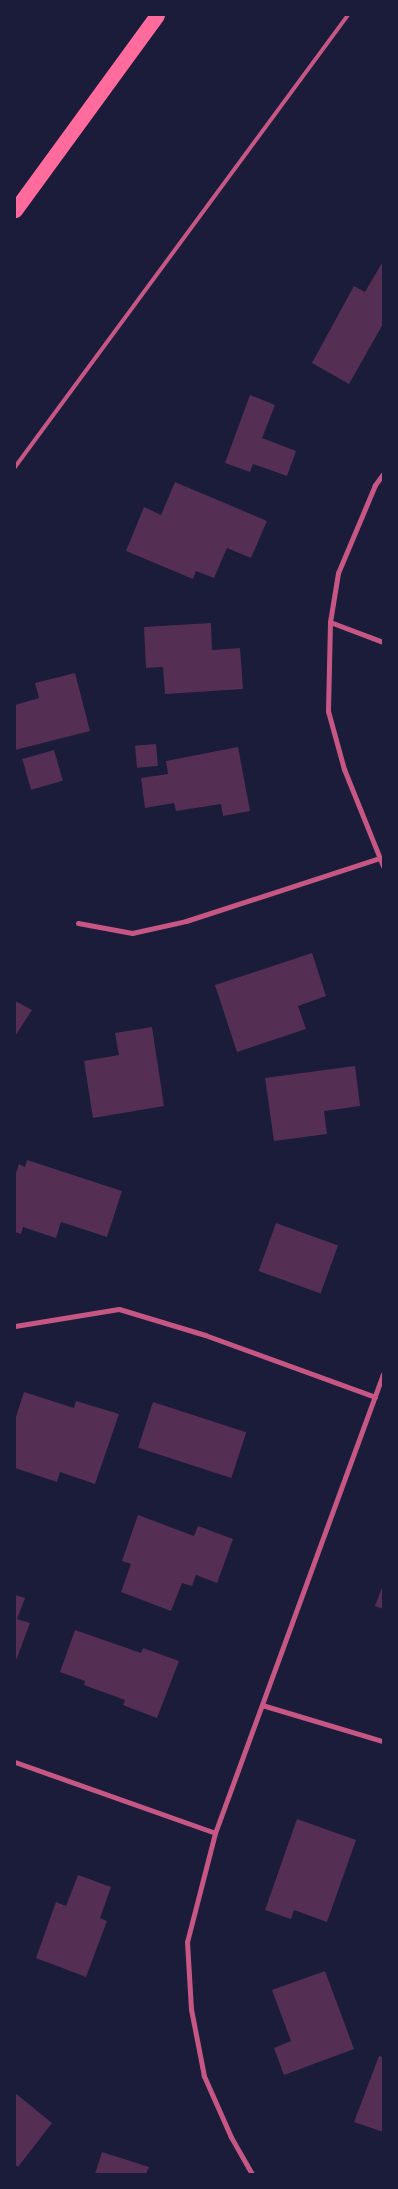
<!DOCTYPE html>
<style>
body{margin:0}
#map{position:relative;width:398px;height:2189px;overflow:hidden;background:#1b1b3a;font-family:Barlow,sans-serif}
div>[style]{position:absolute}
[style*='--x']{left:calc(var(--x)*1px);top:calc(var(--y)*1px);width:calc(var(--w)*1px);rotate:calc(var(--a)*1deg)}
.building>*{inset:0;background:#542f53;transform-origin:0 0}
.service>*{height:4px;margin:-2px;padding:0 2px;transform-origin:2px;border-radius:2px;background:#c65784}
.minor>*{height:5px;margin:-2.5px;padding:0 2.5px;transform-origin:2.5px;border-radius:2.5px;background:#c65784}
.motorway>*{height:15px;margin:-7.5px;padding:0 7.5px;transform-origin:7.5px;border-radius:7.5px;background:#ff6b9d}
span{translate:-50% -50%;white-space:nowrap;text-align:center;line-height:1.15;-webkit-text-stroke:5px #1b1b3a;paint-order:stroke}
.frame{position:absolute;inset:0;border:16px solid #1b1b3a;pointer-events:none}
</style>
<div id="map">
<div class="building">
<div style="clip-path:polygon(383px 261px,383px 324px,349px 384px,312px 363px,354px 286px,365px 292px)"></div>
<div style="clip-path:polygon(250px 395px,275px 405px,262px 438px,296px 451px,287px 476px,253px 464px,250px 472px,225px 463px)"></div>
<div style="clip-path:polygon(175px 482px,267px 521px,251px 558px,227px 548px,214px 578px,196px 571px,193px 579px,126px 551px,144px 507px,161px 515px)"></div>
<div style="clip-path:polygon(211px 623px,212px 650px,240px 648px,243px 689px,165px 694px,163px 667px,146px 668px,144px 627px)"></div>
<div style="clip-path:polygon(75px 673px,90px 731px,15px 750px,15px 705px,39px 698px,35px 683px)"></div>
<div style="left:156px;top:744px;width:22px;height:21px;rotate:85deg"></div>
<div style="clip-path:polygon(238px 747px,250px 811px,223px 816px,221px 804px,176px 811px,174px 803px,145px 808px,141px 778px,168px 774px,166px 761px)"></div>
<div style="left:54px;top:750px;width:32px;height:33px;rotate:74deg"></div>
<div style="clip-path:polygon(312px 953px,326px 996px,298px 1006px,306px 1029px,237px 1052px,215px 985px)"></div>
<div style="clip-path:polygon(15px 1001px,32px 1010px,15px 1036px)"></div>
<div style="clip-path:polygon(152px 1027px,164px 1106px,93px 1118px,84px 1061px,119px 1055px,115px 1033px)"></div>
<div style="clip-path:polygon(355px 1066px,360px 1106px,324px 1111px,327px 1134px,274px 1141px,265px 1078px)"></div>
<div style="clip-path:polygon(27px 1160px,122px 1191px,107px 1237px,61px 1222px,56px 1238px,23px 1227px,21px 1234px,15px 1232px,15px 1176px,19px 1164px,25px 1167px)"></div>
<div style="left:276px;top:1223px;width:66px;height:51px;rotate:20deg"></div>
<div style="clip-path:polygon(24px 1392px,74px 1408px,76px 1401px,119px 1414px,95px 1484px,60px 1472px,57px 1482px,15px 1468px,15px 1420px)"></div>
<div style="left:153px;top:1402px;width:98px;height:48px;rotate:18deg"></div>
<div style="clip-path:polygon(138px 1515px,194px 1536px,198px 1526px,233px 1539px,217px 1583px,196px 1575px,192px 1586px,182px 1583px,171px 1611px,121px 1592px,131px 1564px,122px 1561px)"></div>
<div style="clip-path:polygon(383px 1585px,383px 1609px,375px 1606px)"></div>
<div style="clip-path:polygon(15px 1595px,25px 1598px,17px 1619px,30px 1623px,15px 1663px)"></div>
<div style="clip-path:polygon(75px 1630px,141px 1653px,143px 1648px,179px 1661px,157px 1718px,123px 1705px,125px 1700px,84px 1685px,85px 1681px,60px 1672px)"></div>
<div style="clip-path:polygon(297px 1819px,356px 1840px,327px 1922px,294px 1910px,291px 1919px,265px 1910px)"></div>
<div style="clip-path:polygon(78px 1875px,111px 1887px,100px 1918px,107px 1921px,86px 1977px,36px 1958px,56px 1902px,66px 1906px)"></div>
<div style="clip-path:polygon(325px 1971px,354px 2049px,284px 2075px,274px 2048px,291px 2041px,272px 1990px)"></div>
<div style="clip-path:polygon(379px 2056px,383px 2057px,383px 2132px,354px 2122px)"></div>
<div style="clip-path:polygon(15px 2093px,52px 2123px,18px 2167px,15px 2164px)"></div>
<div style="clip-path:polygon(102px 2152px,149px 2167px,146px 2174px,95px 2174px)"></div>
</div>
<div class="service">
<div style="--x:15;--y:467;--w:561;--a:-53.62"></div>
</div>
<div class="minor">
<div style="--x:383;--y:474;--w:14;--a:126"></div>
<div style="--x:375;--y:485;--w:95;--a:112.8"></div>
<div style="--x:338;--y:573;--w:50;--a:99.3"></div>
<div style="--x:330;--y:622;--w:89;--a:91.3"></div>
<div style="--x:328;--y:711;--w:60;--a:74.6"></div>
<div style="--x:344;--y:769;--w:105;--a:68.1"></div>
<div style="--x:330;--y:622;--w:57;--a:20.7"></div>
<div style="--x:78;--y:923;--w:55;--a:10.5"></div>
<div style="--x:132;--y:933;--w:55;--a:-12.5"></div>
<div style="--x:186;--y:921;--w:204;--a:-18"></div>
<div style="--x:15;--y:1326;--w:105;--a:-9.3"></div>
<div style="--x:119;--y:1309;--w:90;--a:16.8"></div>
<div style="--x:205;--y:1335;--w:181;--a:20"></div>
<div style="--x:262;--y:1705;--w:125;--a:16.7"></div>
<div style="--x:15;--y:1762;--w:212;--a:19.5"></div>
<div style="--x:252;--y:2174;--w:43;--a:-119.6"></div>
<div style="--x:231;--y:2137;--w:67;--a:-113.9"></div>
<div style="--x:204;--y:2076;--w:68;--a:-101"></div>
<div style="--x:191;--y:2009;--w:67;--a:-93.4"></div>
<div style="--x:187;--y:1942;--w:113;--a:-75.6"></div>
<div style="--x:215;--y:1833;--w:489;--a:-69.9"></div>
</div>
<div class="motorway">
<div style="--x:15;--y:210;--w:241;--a:-53.9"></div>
</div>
<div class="frame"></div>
</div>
